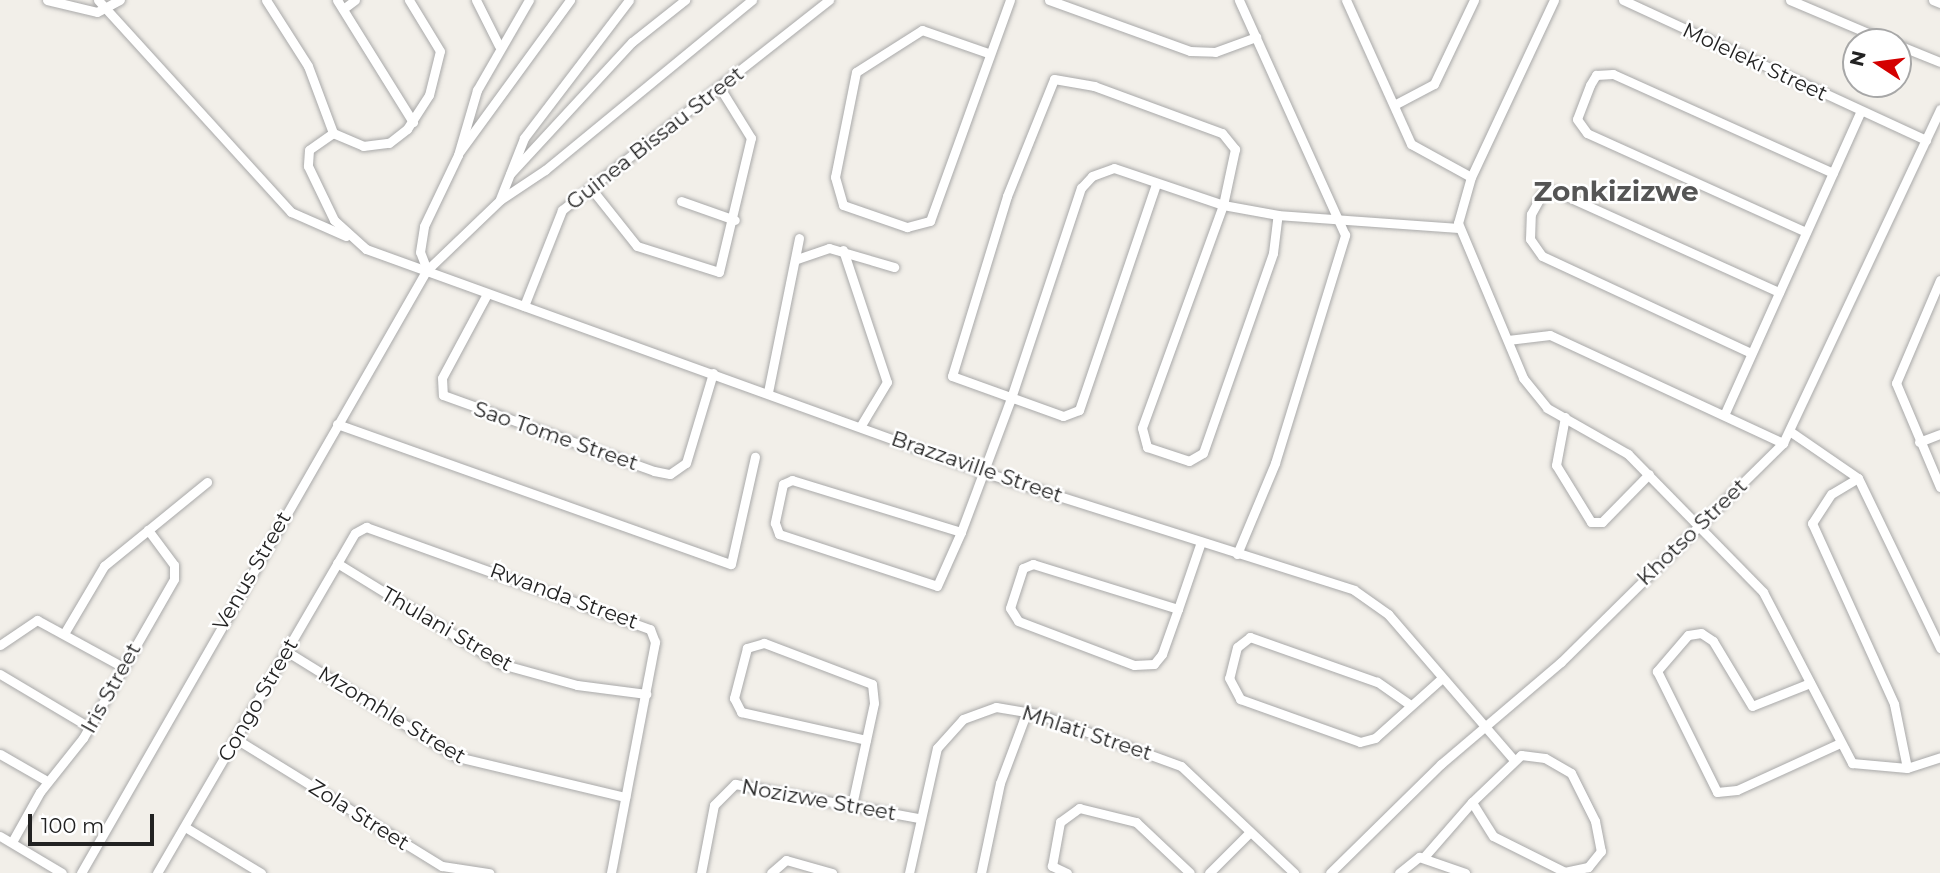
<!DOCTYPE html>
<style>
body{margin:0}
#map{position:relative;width:1940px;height:873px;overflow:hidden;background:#f2efe9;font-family:Montserrat,sans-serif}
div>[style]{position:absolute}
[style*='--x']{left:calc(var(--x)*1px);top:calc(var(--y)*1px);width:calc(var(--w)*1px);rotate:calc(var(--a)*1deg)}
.roads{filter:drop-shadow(0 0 2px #a9a9a9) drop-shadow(0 0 2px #a9a9a9)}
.minor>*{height:9px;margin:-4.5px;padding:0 4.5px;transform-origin:4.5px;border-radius:4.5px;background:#fff}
span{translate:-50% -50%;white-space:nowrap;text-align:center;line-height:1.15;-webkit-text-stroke:5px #fff;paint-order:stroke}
.street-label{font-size:21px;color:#222}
.district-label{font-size:28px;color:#555;font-weight:700}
.north{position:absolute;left:1842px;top:28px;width:70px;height:70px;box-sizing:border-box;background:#fff;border:2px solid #a7a7a7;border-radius:50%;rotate:283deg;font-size:19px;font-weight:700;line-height:28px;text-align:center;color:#222}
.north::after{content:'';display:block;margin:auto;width:24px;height:32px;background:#d40000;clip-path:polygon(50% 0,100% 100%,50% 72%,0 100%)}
.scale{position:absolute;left:28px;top:814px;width:126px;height:32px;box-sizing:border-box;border:4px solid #222;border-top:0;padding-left:9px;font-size:21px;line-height:24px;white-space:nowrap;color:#222;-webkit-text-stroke:5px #fff;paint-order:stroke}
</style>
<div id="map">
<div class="roads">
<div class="minor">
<div style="--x:47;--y:0;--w:51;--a:13.5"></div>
<div style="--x:97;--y:12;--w:26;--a:-28"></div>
<div style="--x:98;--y:0;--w:287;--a:47.7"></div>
<div style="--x:291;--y:212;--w:60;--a:23.6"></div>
<div style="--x:266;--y:0;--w:78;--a:57.5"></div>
<div style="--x:308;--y:66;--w:72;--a:69.5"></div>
<div style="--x:337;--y:0;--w:144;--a:58.1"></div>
<div style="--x:476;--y:0;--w:51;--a:63.4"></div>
<div style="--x:1049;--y:0;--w:150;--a:19.9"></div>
<div style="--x:1190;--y:51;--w:25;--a:2"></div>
<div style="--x:1215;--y:52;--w:44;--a:-20.1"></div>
<div style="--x:1346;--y:0;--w:158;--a:65.7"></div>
<div style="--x:1411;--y:144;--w:68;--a:28.8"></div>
<div style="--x:1554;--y:0;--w:195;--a:115.1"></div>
<div style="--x:1471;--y:177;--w:48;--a:105.8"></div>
<div style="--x:1458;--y:223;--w:168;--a:67.2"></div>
<div style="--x:1523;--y:378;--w:38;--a:51"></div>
<div style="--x:1547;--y:408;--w:93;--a:29.6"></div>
<div style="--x:1628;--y:454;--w:193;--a:45.6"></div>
<div style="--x:1763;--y:592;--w:193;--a:62.5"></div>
<div style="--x:1852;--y:763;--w:55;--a:5.2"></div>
<div style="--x:1907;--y:768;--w:35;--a:-18"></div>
<div style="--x:1623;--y:0;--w:334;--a:24.8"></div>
<div style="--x:1790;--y:0;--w:108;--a:23"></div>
<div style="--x:1933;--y:0;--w:8;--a:23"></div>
<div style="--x:343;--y:9;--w:15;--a:-37"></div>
<div style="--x:1898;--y:45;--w:45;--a:22"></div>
<div style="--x:988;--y:53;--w:70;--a:-160.8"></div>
<div style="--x:922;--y:30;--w:78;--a:147.5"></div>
<div style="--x:856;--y:72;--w:107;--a:101.3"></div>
<div style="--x:835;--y:177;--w:29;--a:74"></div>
<div style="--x:843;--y:205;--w:68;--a:19"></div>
<div style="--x:907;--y:227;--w:24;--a:-15"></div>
<div style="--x:930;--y:221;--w:235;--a:-70.1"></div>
<div style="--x:1394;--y:105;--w:45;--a:-27.7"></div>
<div style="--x:1434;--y:84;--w:93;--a:-64.5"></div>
<div style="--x:333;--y:133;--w:29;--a:145"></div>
<div style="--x:309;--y:150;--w:16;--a:94"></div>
<div style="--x:308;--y:166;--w:60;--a:64.3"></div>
<div style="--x:334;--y:220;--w:43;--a:42.2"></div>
<div style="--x:366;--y:249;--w:656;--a:19.87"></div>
<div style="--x:983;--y:472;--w:389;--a:17.6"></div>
<div style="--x:1354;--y:590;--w:42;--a:35.2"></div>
<div style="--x:1388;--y:614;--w:191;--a:49.2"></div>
<div style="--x:333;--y:133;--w:33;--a:23"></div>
<div style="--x:363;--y:146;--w:26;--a:-7"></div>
<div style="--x:389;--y:143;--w:23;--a:-38"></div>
<div style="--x:407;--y:129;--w:40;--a:-57.1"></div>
<div style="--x:429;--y:95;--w:45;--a:-76"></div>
<div style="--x:440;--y:51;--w:60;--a:-121.3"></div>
<div style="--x:460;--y:151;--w:187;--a:-53.9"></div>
<div style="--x:510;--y:174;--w:180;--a:-47.3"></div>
<div style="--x:632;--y:42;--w:68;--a:-38.4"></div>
<div style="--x:1156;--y:184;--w:239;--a:108.8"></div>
<div style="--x:1079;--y:410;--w:17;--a:159"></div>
<div style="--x:1063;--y:416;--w:118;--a:-160.2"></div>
<div style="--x:952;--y:376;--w:188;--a:-73"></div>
<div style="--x:1007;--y:196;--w:126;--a:-68.1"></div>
<div style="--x:1054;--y:79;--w:41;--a:9.9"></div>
<div style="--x:1094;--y:86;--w:136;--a:20.2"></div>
<div style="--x:1222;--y:133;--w:21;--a:51"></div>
<div style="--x:1235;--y:149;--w:57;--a:102.1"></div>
<div style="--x:1223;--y:205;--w:237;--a:110"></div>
<div style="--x:1142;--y:428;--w:20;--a:75"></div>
<div style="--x:1147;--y:447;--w:44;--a:18.4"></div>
<div style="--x:1189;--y:461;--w:16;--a:-30"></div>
<div style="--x:1203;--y:453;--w:212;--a:-70.7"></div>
<div style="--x:1273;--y:253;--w:38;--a:-83"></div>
<div style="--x:590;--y:187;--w:75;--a:51.5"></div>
<div style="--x:637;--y:246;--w:86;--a:17.6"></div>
<div style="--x:719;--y:272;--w:138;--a:-76.6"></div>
<div style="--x:751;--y:138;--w:59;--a:-121.8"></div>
<div style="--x:500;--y:199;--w:66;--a:-68.5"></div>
<div style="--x:524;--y:138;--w:173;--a:-52.7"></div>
<div style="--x:681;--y:201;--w:57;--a:19.4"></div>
<div style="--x:1806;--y:232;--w:240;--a:-155.7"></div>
<div style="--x:1587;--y:133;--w:17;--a:-126"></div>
<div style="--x:1577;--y:119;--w:36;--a:-69"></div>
<div style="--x:1590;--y:85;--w:12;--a:-59"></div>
<div style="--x:1596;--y:75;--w:17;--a:-3"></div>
<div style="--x:1613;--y:74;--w:241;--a:24.2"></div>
<div style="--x:843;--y:250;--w:139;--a:71.6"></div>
<div style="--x:887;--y:382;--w:52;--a:121"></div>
<div style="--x:797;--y:259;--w:34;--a:-19"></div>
<div style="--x:829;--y:248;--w:68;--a:16.3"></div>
<div style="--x:427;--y:270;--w:19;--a:-111"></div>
<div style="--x:420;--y:252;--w:26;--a:-81"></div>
<div style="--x:424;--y:226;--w:79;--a:-64.4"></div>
<div style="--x:458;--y:155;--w:68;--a:-73.7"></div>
<div style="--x:477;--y:90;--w:104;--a:-60"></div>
<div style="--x:1940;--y:280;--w:112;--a:113.1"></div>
<div style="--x:1896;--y:383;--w:113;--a:67.1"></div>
<div style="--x:487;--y:294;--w:95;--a:118.2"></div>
<div style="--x:442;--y:378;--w:17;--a:87"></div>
<div style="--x:443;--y:395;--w:224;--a:19.8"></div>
<div style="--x:654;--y:471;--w:16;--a:11"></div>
<div style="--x:670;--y:474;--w:19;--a:-35"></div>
<div style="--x:686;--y:463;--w:94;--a:-73.3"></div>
<div style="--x:524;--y:306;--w:103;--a:-68.4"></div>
<div style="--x:562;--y:210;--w:340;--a:-38.2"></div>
<div style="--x:1508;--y:340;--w:42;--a:-6.8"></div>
<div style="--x:1550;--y:335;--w:257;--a:24.9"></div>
<div style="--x:1751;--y:353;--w:230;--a:-155.1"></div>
<div style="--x:1542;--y:256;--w:21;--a:-125"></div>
<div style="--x:1530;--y:239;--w:25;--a:-88"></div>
<div style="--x:1531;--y:214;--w:23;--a:-61"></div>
<div style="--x:1542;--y:194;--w:13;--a:-13"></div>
<div style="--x:1555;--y:191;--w:246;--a:24.3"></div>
<div style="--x:768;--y:392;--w:157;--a:-78.6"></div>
<div style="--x:1725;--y:413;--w:331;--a:-65.8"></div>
<div style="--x:1565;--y:417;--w:49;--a:100.6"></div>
<div style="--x:1556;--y:465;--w:67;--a:58.4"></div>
<div style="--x:1591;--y:522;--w:11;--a:0"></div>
<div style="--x:1602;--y:522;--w:67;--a:-45.6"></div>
<div style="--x:337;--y:424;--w:418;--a:19.6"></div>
<div style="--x:731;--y:564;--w:110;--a:-77.4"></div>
<div style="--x:1791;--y:432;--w:81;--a:34.5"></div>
<div style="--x:1858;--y:478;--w:189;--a:64.2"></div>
<div style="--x:1919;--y:442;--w:22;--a:-21"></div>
<div style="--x:1858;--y:478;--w:31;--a:149"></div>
<div style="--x:1831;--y:494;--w:35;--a:123"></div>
<div style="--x:1812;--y:523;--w:199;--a:65.6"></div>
<div style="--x:1894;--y:704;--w:65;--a:78.5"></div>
<div style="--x:961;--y:532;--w:177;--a:-162.9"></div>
<div style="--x:792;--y:480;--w:10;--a:156"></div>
<div style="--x:783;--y:484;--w:40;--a:102"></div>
<div style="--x:775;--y:523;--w:12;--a:70"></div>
<div style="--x:779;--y:534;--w:166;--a:18.2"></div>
<div style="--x:937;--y:586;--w:59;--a:-66"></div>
<div style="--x:961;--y:532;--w:140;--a:-69.5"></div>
<div style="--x:1010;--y:401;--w:225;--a:-71.6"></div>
<div style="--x:1081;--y:188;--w:16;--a:-47"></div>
<div style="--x:1092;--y:176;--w:23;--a:-20"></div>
<div style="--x:1114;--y:168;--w:115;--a:18.7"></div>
<div style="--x:1223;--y:205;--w:56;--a:10.3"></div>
<div style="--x:1278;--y:215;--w:180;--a:4.1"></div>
<div style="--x:1237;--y:554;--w:99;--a:-67.3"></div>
<div style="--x:1275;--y:463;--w:239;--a:-72.9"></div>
<div style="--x:1345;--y:235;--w:258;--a:-114.3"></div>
<div style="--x:337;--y:563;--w:193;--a:31.6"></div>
<div style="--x:501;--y:664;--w:79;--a:15.4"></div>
<div style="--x:577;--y:685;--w:70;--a:7.4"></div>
<div style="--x:1178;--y:609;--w:152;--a:-162.8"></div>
<div style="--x:1033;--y:564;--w:11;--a:158"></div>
<div style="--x:1023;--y:568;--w:42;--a:108"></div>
<div style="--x:1010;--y:608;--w:15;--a:58"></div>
<div style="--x:1018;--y:621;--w:124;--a:20.8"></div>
<div style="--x:1134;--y:665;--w:20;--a:-3"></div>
<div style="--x:1154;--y:664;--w:13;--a:-51"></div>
<div style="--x:1162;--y:654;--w:48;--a:-70.4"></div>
<div style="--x:1178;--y:609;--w:71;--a:-71.1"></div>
<div style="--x:65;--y:632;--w:77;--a:-59.4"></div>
<div style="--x:104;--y:566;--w:133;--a:-39.2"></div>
<div style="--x:0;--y:645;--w:45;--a:-34"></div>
<div style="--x:37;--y:620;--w:98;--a:28.7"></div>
<div style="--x:286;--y:651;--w:201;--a:31.8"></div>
<div style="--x:457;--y:757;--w:173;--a:13.4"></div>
<div style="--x:0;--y:674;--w:104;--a:30.8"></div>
<div style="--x:1810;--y:683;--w:62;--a:158.4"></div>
<div style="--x:1752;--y:706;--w:76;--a:-121"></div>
<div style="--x:1713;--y:641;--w:14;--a:-146"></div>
<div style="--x:1701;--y:633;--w:13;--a:171"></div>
<div style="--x:1688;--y:635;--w:48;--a:130.7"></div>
<div style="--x:1657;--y:671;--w:135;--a:63.6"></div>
<div style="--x:1717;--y:792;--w:20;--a:-6"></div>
<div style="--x:1737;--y:790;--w:113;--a:-24.5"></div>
<div style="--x:1409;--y:704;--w:39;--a:-145"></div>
<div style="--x:1377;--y:682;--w:135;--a:-160.5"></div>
<div style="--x:1250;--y:637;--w:16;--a:142"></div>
<div style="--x:1237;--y:647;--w:32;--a:104"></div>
<div style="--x:1229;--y:678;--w:24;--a:62"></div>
<div style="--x:1240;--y:699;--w:127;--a:19.7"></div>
<div style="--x:1360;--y:742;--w:16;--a:-15"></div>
<div style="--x:1375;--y:738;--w:89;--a:-41.8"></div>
<div style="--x:236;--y:739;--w:242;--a:31.7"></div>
<div style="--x:442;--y:866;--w:48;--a:8.5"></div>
<div style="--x:0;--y:754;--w:54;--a:29.9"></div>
<div style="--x:852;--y:805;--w:104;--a:-77.8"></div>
<div style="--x:874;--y:703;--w:19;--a:-96"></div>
<div style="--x:872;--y:684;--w:116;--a:-159.2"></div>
<div style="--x:764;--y:643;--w:18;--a:164"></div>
<div style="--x:747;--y:648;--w:52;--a:104.6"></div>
<div style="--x:734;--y:698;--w:16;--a:63"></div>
<div style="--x:741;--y:712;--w:128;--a:12.6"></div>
<div style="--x:185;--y:827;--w:89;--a:31.2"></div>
<div style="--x:0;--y:836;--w:72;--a:30.8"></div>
<div style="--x:12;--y:842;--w:57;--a:-60.8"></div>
<div style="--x:40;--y:792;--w:69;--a:-51.5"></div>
<div style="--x:83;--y:738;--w:183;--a:-60.2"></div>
<div style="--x:174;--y:579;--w:14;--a:-90"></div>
<div style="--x:174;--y:565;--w:44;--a:-126.6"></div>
<div style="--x:1424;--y:857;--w:73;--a:-48.9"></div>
<div style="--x:1472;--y:802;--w:68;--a:-43.8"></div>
<div style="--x:1521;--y:755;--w:24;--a:7"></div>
<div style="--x:1545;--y:758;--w:30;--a:30"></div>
<div style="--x:1571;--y:773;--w:54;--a:63.4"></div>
<div style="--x:1595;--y:821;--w:31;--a:79"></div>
<div style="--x:1601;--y:851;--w:21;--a:129"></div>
<div style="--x:1588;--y:867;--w:24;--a:168"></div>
<div style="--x:1565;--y:872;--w:80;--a:-153.4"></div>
<div style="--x:1493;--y:836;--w:40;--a:-122"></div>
<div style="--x:81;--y:873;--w:694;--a:-60.18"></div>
<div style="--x:426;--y:271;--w:103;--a:-43.8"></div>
<div style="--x:500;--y:200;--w:54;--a:-33.7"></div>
<div style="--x:545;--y:170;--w:268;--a:-39.4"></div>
<div style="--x:157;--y:873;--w:393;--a:-59.8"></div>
<div style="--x:355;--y:533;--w:13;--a:-29"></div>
<div style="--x:366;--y:527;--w:302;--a:19.8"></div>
<div style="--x:650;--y:629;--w:14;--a:69"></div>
<div style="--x:655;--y:642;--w:235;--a:100.8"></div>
<div style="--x:701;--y:873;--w:69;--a:-79.2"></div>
<div style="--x:714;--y:805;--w:30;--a:-45"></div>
<div style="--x:735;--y:784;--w:187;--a:10.5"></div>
<div style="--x:771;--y:873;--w:20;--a:-41"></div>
<div style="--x:786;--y:860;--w:48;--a:15.8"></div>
<div style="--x:909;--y:873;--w:128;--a:-77.4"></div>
<div style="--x:937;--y:748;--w:39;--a:-48"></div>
<div style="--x:963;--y:719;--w:35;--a:-20"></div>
<div style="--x:996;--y:707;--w:43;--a:9.5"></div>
<div style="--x:1038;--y:714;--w:152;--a:20"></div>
<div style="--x:1181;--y:766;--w:156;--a:43.4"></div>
<div style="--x:981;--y:873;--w:92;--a:-78.1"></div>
<div style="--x:1000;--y:783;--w:77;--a:-69.4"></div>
<div style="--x:1067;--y:873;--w:17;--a:-155"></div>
<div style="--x:1052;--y:866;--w:45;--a:-79.7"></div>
<div style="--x:1060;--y:822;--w:24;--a:-36"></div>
<div style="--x:1079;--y:808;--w:59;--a:13.8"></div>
<div style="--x:1136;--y:822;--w:74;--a:43.4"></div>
<div style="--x:1209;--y:873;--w:58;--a:-45"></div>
<div style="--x:1330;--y:873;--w:156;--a:-44.5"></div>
<div style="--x:1441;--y:764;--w:157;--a:-40.4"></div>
<div style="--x:1561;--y:662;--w:312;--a:-44.6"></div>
<div style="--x:1783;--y:443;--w:369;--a:-64.8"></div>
<div style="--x:1399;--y:873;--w:26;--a:-39"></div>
<div style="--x:1419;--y:857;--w:49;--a:19.2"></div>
</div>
</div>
<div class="street-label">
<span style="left:1755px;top:62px;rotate:25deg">Moleleki Street</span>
<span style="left:655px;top:138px;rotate:-38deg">Guinea Bissau Street</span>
<span style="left:556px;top:436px;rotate:19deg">Sao Tome Street</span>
<span style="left:977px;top:467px;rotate:19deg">Brazzaville Street</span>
<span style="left:1692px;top:532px;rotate:-44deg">Khotso Street</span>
<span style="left:252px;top:571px;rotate:-60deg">Venus Street</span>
<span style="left:564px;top:596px;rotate:20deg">Rwanda Street</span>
<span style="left:447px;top:629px;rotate:30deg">Thulani Street</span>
<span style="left:111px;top:688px;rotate:-61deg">Iris Street</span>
<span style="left:258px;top:700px;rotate:-60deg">Congo Street</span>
<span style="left:392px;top:715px;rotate:31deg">Mzomhle Street</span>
<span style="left:1087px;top:733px;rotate:18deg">Mhlati Street</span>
<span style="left:819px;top:800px;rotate:10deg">Nozizwe Street</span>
<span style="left:359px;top:815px;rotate:32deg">Zola Street</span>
</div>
<div class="district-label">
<span style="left:1616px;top:191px">Zonkizizwe</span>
</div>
<div class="north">N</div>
<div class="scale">100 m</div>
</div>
